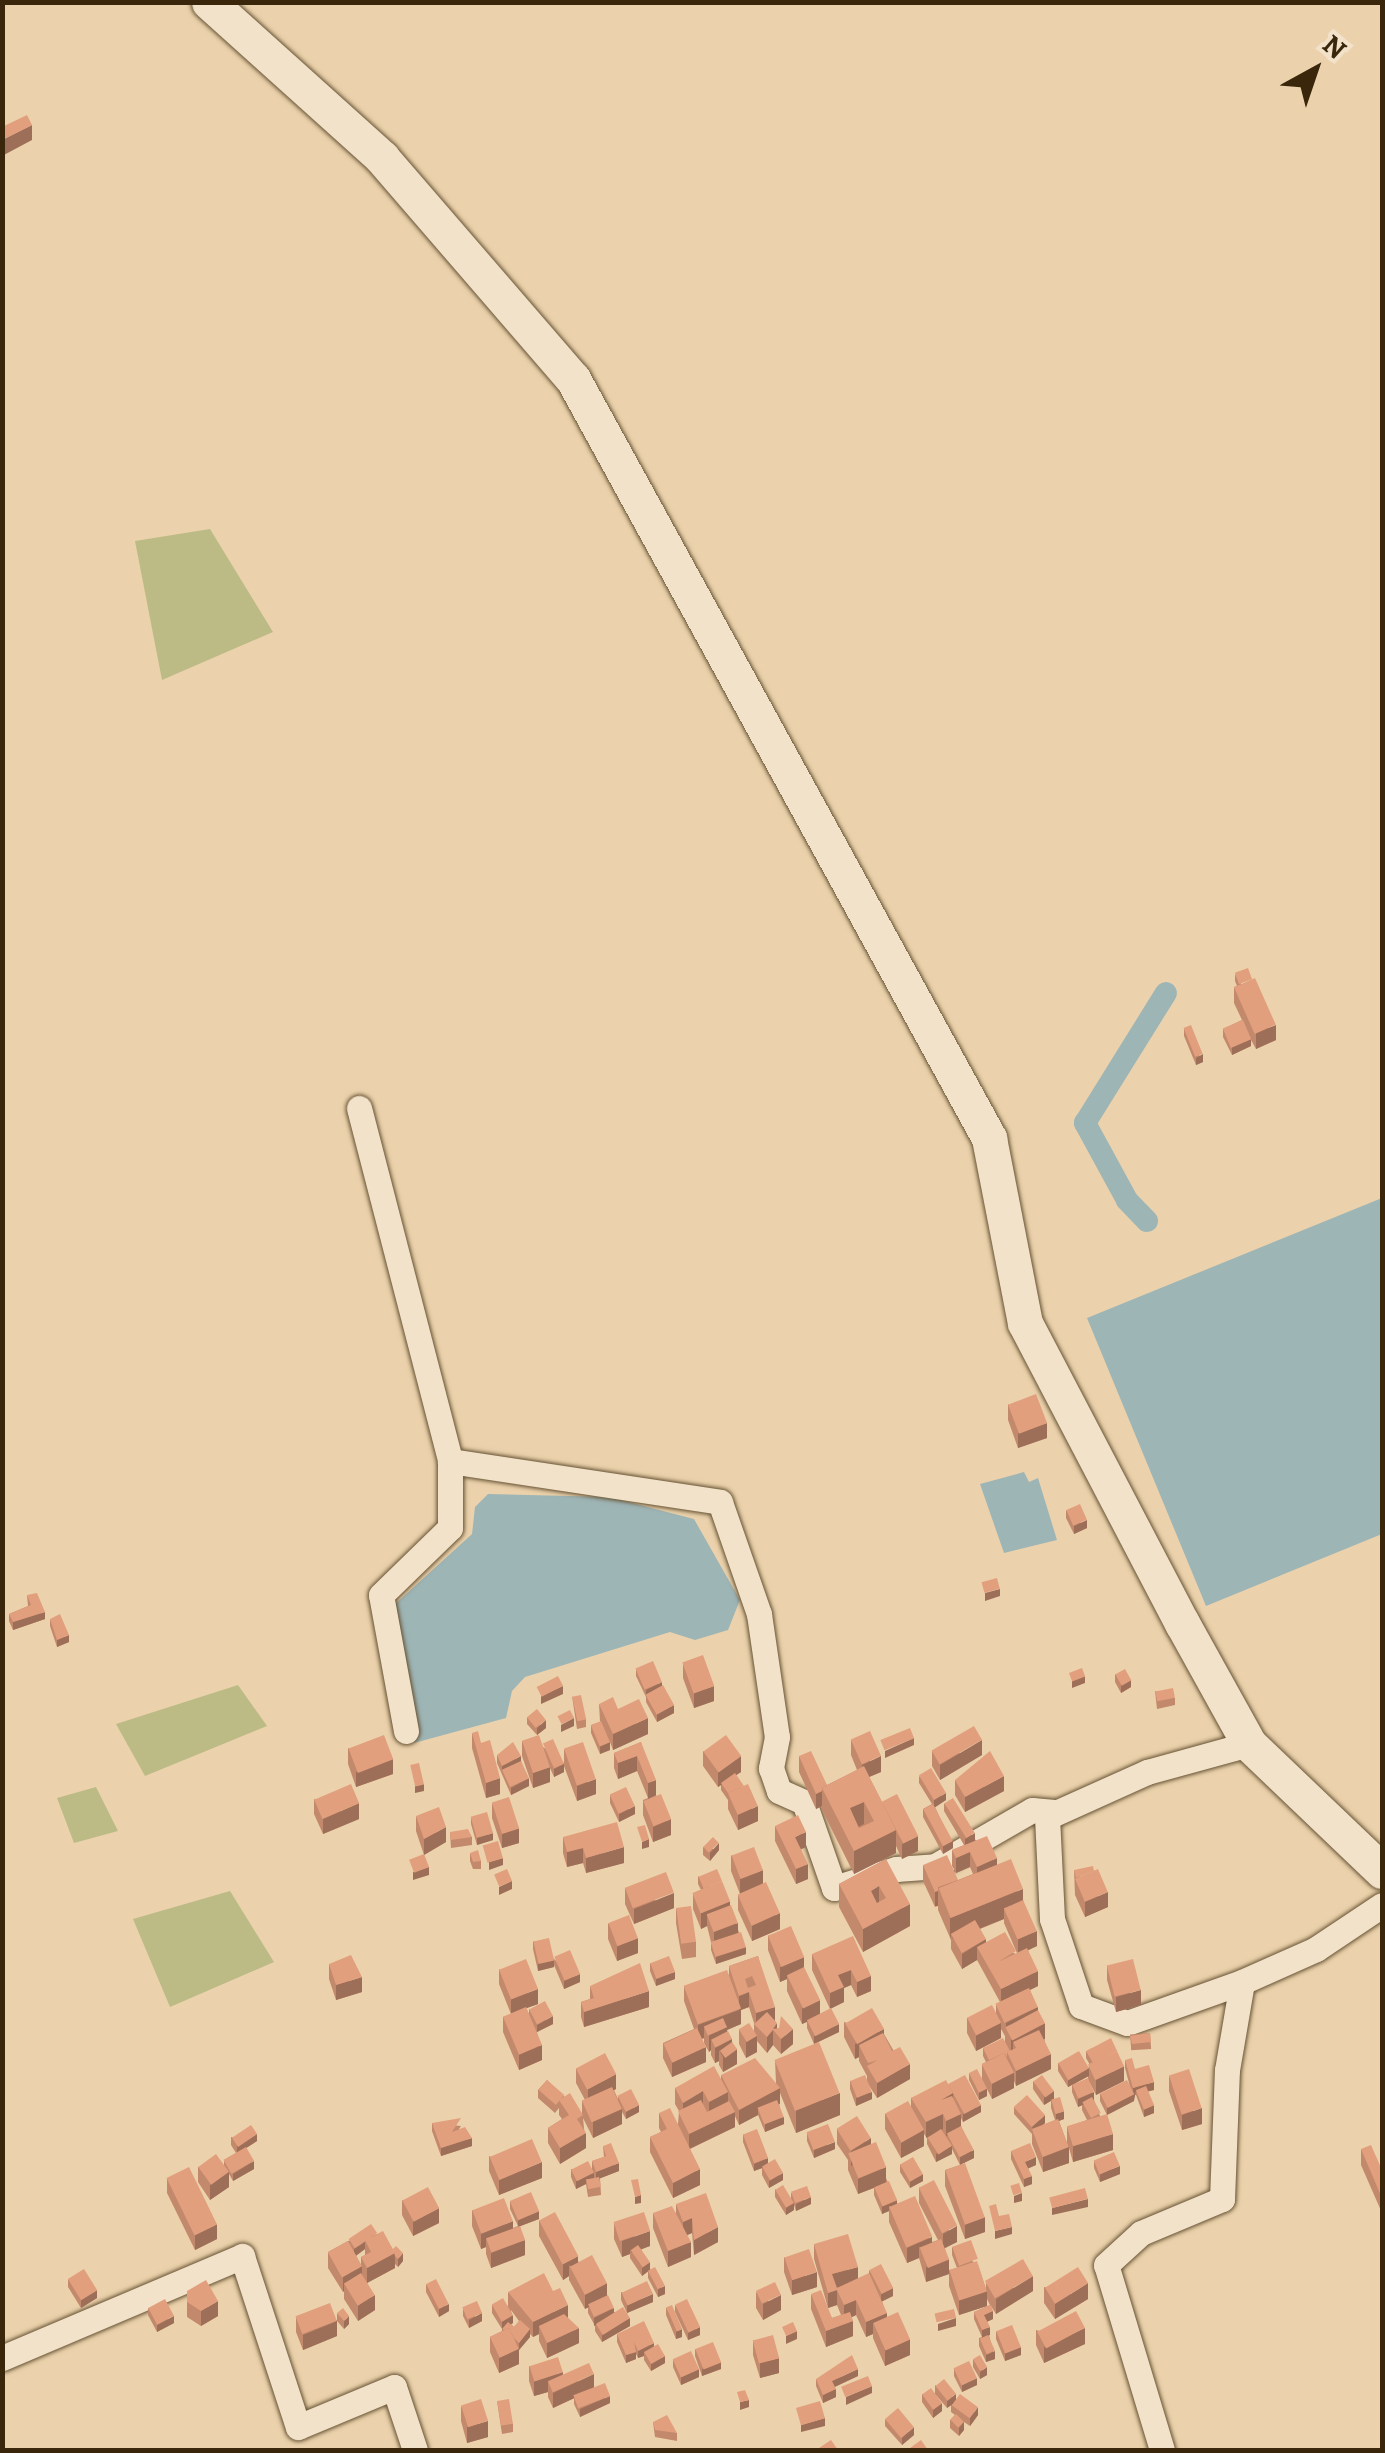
<!DOCTYPE html>
<style>
body{margin:0}
#map{position:relative;width:1385px;height:2453px;overflow:hidden;background:#ebd2ac;font-family:Alegreya,serif}
div>[style]{position:absolute}
[style*='--x']{left:calc(var(--x)*1px);top:calc(var(--y)*1px);width:calc(var(--w)*1px);rotate:calc(var(--a)*1deg)}
.green>*{inset:0;background:#bcbb86}
.water>*{inset:0;background:#9eb5b6}
.canal>*{height:22px;margin:-11px;padding:0 11px;transform-origin:11px;border-radius:11px;background:#9eb5b6}
.roads{filter:drop-shadow(0 0 2px #665233) drop-shadow(0 0 2px #665233)}
.street>*{height:25px;margin:-12.5px;padding:0 12.5px;transform-origin:12.5px;border-radius:12.5px;background:#f2e2c9}
.secondary>*{height:35px;margin:-17.5px;padding:0 17.5px;transform-origin:17.5px;border-radius:17.5px;background:#f2e2c9}
.wall>*{inset:0;background:#c2896c;transform-origin:0 0}
.shaded-wall>*{inset:0;background:#9e6f58;transform-origin:0 0}
.building>*{inset:0;background:#e29f7d;transform-origin:0 0}
span{translate:-50% -50%;white-space:nowrap;text-align:center;line-height:1.15;-webkit-text-stroke:8px #f2e2c9;paint-order:stroke}
.frame{position:absolute;inset:0;border:5px solid #3a270b;pointer-events:none}
.north{position:absolute;left:1265px;top:20px;width:100px;height:100px;-webkit-text-stroke:8px #f2e2c9;paint-order:stroke;rotate:40deg;font-size:28px;font-weight:700;line-height:40px;text-align:center;color:#3a270b}
.north::after{content:'';display:block;margin:auto;width:35px;height:45px;background:#3a270b;clip-path:polygon(50% 0,100% 100%,50% 72%,0 100%)}
</style>
<div id="map">
<div class="green">
<div style="clip-path:polygon(210px 529px,273px 632px,162px 680px,135px 541px)"></div>
<div style="clip-path:polygon(238px 1685px,267px 1726px,145px 1776px,116px 1724px)"></div>
<div style="clip-path:polygon(96px 1787px,118px 1831px,74px 1843px,57px 1798px)"></div>
<div style="clip-path:polygon(230px 1891px,274px 1962px,170px 2007px,133px 1919px)"></div>
</div>
<div class="water">
<div style="clip-path:polygon(1382px 1198px,1382px 1534px,1206px 1606px,1087px 1318px)"></div>
<div style="clip-path:polygon(1024px 1472px,1029px 1482px,1038px 1478px,1057px 1540px,1004px 1553px,980px 1484px)"></div>
<div style="clip-path:polygon(488px 1494px,609px 1497px,694px 1519px,740px 1600px,728px 1630px,695px 1640px,670px 1632px,525px 1677px,512px 1691px,506px 1718px,414px 1743px,393px 1606px,472px 1534px,475px 1507px)"></div>
</div>
<div class="canal">
<div style="--x:1147;--y:1221;--w:29;--a:-134"></div>
<div style="--x:1127;--y:1200;--w:88;--a:-118.6"></div>
<div style="--x:1085;--y:1123;--w:153;--a:-58.1"></div>
</div>
<div class="roads">
<div class="street">
<div style="--x:359;--y:1108;--w:365;--a:75.5"></div>
<div style="--x:450;--y:1461;--w:273;--a:8.6"></div>
<div style="--x:720;--y:1502;--w:119;--a:70.8"></div>
<div style="--x:759;--y:1614;--w:124;--a:81.7"></div>
<div style="--x:777;--y:1737;--w:32;--a:101"></div>
<div style="--x:771;--y:1768;--w:24;--a:71"></div>
<div style="--x:779;--y:1791;--w:27;--a:24"></div>
<div style="--x:804;--y:1802;--w:91;--a:70.8"></div>
<div style="--x:834;--y:1888;--w:65;--a:-17"></div>
<div style="--x:896;--y:1869;--w:39;--a:-4"></div>
<div style="--x:935;--y:1866;--w:112;--a:-30"></div>
<div style="--x:1032;--y:1810;--w:25;--a:5"></div>
<div style="--x:406;--y:1731;--w:138;--a:-100.4"></div>
<div style="--x:381;--y:1595;--w:96;--a:-44.2"></div>
<div style="--x:450;--y:1528;--w:67;--a:-90"></div>
<div style="--x:1242;--y:1982;--w:81;--a:-24"></div>
<div style="--x:1316;--y:1949;--w:79;--a:-33.7"></div>
<div style="--x:2;--y:2358;--w:261;--a:-23"></div>
<div style="--x:242;--y:2256;--w:180;--a:71.9"></div>
<div style="--x:298;--y:2427;--w:104;--a:-22.6"></div>
<div style="--x:394;--y:2387;--w:66;--a:71.6"></div>
<div style="--x:1162;--y:2450;--w:193;--a:-106.8"></div>
<div style="--x:1106;--y:2265;--w:47;--a:-42.4"></div>
<div style="--x:1141;--y:2233;--w:88;--a:-22.8"></div>
<div style="--x:1222;--y:2199;--w:129;--a:-87.8"></div>
<div style="--x:1227;--y:2070;--w:89;--a:-80.3"></div>
<div style="--x:1242;--y:1982;--w:122;--a:160.4"></div>
<div style="--x:1127;--y:2023;--w:49;--a:-159.7"></div>
<div style="--x:1081;--y:2006;--w:92;--a:-108.4"></div>
<div style="--x:1052;--y:1919;--w:102;--a:-92.8"></div>
<div style="--x:1047;--y:1817;--w:110;--a:-24.2"></div>
<div style="--x:1147;--y:1772;--w:106;--a:-15.4"></div>
</div>
<div class="secondary">
<div style="--x:209;--y:2;--w:233;--a:42"></div>
<div style="--x:382;--y:158;--w:292;--a:49.2"></div>
<div style="--x:573;--y:379;--w:866;--a:61.27"></div>
<div style="--x:989;--y:1138;--w:188;--a:79"></div>
<div style="--x:1025;--y:1323;--w:339;--a:62.4"></div>
<div style="--x:1182;--y:1623;--w:138;--a:61"></div>
<div style="--x:1249;--y:1744;--w:184;--a:43.7"></div>
</div>
</div>
<div class="wall">
<div style="clip-path:polygon(1235px 974px,1276px 1040px,1256px 1049px,1251px 1040px,1251px 1046px,1232px 1055px,1223px 1037px,1223px 1029px,1242px 1020px,1234px 1003px,1234px 987px,1237px 986px,1235px 981px)"></div>
<div style="clip-path:polygon(1184px 1028px,1203px 1062px,1196px 1065px,1184px 1036px)"></div>
<div style="clip-path:polygon(1008px 1404px,1047px 1438px,1018px 1448px,1008px 1420px)"></div>
<div style="clip-path:polygon(1066px 1510px,1087px 1528px,1074px 1534px,1066px 1518px)"></div>
<div style="clip-path:polygon(27px 1595px,45px 1619px,13px 1630px,9px 1621px,9px 1614px,28px 1606px)"></div>
<div style="clip-path:polygon(50px 1619px,69px 1642px,57px 1647px,50px 1626px)"></div>
<div style="clip-path:polygon(683px 1663px,714px 1701px,694px 1708px,683px 1678px)"></div>
<div style="clip-path:polygon(636px 1669px,662px 1686px,674px 1713px,657px 1722px,646px 1702px,646px 1697px,636px 1676px)"></div>
<div style="clip-path:polygon(1115px 1674px,1131px 1687px,1121px 1693px,1115px 1682px)"></div>
<div style="clip-path:polygon(1155px 1691px,1175px 1698px,1175px 1705px,1157px 1709px)"></div>
<div style="clip-path:polygon(572px 1696px,586px 1719px,586px 1727px,577px 1729px)"></div>
<div style="clip-path:polygon(599px 1704px,618px 1709px,648px 1734px,613px 1750px,610px 1742px,610px 1750px,600px 1754px,591px 1733px,591px 1725px,600px 1722px)"></div>
<div style="clip-path:polygon(527px 1717px,546px 1728px,537px 1735px,527px 1724px)"></div>
<div style="clip-path:polygon(472px 1733px,481px 1743px,500px 1794px,486px 1798px,472px 1748px)"></div>
<div style="clip-path:polygon(851px 1740px,881px 1772px,869px 1777px,882px 1802px,918px 1851px,902px 1859px,896px 1846px,896px 1853px,854px 1874px,822px 1810px,822px 1806px,816px 1809px,799px 1772px,799px 1756px,827px 1785px,857px 1770px,851px 1755px)"></div>
<div style="clip-path:polygon(522px 1741px,543px 1747px,564px 1763px,564px 1749px,596px 1794px,577px 1801px,564px 1766px,564px 1772px,554px 1777px,550px 1768px,550px 1782px,533px 1788px,522px 1756px)"></div>
<div style="clip-path:polygon(641px 1742px,656px 1795px,671px 1835px,653px 1842px,643px 1815px,643px 1800px,648px 1798px,637px 1771px,618px 1779px,614px 1768px,614px 1753px)"></div>
<div style="clip-path:polygon(348px 1748px,393px 1774px,356px 1787px,348px 1764px)"></div>
<div style="clip-path:polygon(703px 1751px,741px 1772px,736px 1775px,758px 1821px,738px 1830px,728px 1809px,728px 1800px,721px 1790px,721px 1785px,718px 1787px,703px 1766px)"></div>
<div style="clip-path:polygon(932px 1751px,982px 1755px,940px 1780px,932px 1766px)"></div>
<div style="clip-path:polygon(497px 1755px,521px 1761px,529px 1786px,511px 1795px,497px 1763px)"></div>
<div style="clip-path:polygon(919px 1776px,946px 1800px,935px 1807px,953px 1848px,943px 1854px,923px 1817px,923px 1809px,932px 1804px,919px 1783px)"></div>
<div style="clip-path:polygon(955px 1780px,1004px 1791px,965px 1812px,955px 1795px)"></div>
<div style="clip-path:polygon(610px 1795px,635px 1814px,619px 1822px,610px 1803px)"></div>
<div style="clip-path:polygon(314px 1799px,359px 1819px,323px 1834px,314px 1814px)"></div>
<div style="clip-path:polygon(492px 1803px,519px 1843px,502px 1848px,492px 1818px)"></div>
<div style="clip-path:polygon(evenodd,944px 1803px,997px 1865px,1023px 1900px,1037px 1946px,1028px 1950px,1038px 1986px,1030px 1990px,1038px 2011px,1051px 2069px,1016px 2086px,1014px 2081px,1014px 2088px,992px 2099px,987px 2089px,987px 2096px,979px 2100px,969px 2080px,969px 2073px,982px 2079px,982px 2064px,986px 2062px,983px 2056px,983px 2048px,1005px 2041px,1005px 2036px,1001px 2029px,1001px 2038px,976px 2051px,967px 2033px,967px 2018px,996px 2013px,996px 2004px,1000px 2002px,977px 1960px,962px 1969px,951px 1949px,951px 1940px,938px 1910px,938px 1906px,935px 1907px,923px 1881px,923px 1865px,958px 1880px,973px 1874px,970px 1867px,956px 1873px,952px 1866px,952px 1850px,964px 1845px,944px 1811px,944px 1803px,1004px 1919px,1004px 1923px,1017px 1953px,1016px 1954px,986px 1942px,980px 1929px,1004px 1919px)"></div>
<div style="clip-path:polygon(416px 1816px,446px 1842px,424px 1855px,416px 1831px)"></div>
<div style="clip-path:polygon(471px 1817px,493px 1840px,477px 1845px,471px 1824px)"></div>
<div style="clip-path:polygon(775px 1826px,806px 1847px,801px 1849px,808px 1879px,796px 1884px,775px 1841px)"></div>
<div style="clip-path:polygon(450px 1832px,472px 1837px,472px 1845px,451px 1848px)"></div>
<div style="clip-path:polygon(563px 1837px,624px 1863px,586px 1873px,583px 1863px,567px 1867px,563px 1853px)"></div>
<div style="clip-path:polygon(703px 1847px,719px 1850px,710px 1861px,703px 1855px)"></div>
<div style="clip-path:polygon(470px 1853px,481px 1861px,481px 1869px,473px 1869px,470px 1861px)"></div>
<div style="clip-path:polygon(731px 1855px,763px 1884px,780px 1929px,752px 1941px,738px 1910px,738px 1895px,740px 1894px,731px 1871px)"></div>
<div style="clip-path:polygon(886px 1859px,910px 1926px,863px 1952px,839px 1907px,839px 1884px)"></div>
<div style="clip-path:polygon(1074px 1870px,1108px 1907px,1085px 1917px,1075px 1895px)"></div>
<div style="clip-path:polygon(698px 1876px,730px 1905px,746px 1954px,716px 1964px,711px 1950px,711px 1942px,707px 1926px,701px 1929px,693px 1909px,693px 1894px,701px 1890px,698px 1884px)"></div>
<div style="clip-path:polygon(625px 1888px,674px 1908px,634px 1924px,625px 1904px)"></div>
<div style="clip-path:polygon(676px 1908px,696px 1942px,696px 1957px,682px 1959px,676px 1923px)"></div>
<div style="clip-path:polygon(608px 1923px,638px 1953px,617px 1961px,608px 1939px)"></div>
<div style="clip-path:polygon(768px 1935px,804px 1968px,820px 2014px,839px 2032px,814px 2044px,807px 2028px,807px 2022px,802px 2024px,787px 1991px,787px 1979px,780px 1982px,768px 1950px)"></div>
<div style="clip-path:polygon(533px 1941px,554px 1959px,580px 1982px,564px 1989px,554px 1965px,554px 1967px,538px 1971px,533px 1949px)"></div>
<div style="clip-path:polygon(812px 1954px,871px 1976px,871px 1991px,857px 1997px,851px 1985px,844px 1988px,844px 2002px,830px 2009px,812px 1970px)"></div>
<div style="clip-path:polygon(758px 1956px,777px 2028px,793px 2044px,781px 2054px,773px 2045px,767px 2053px,757px 2041px,757px 2052px,746px 2058px,739px 2044px,739px 2029px,754px 2032px,754px 2023px,749px 2007px,741px 2010px,741px 2024px,727px 2030px,732px 2042px,737px 2064px,723px 2072px,719px 2065px,719px 2061px,715px 2063px,711px 2055px,711px 2050px,709px 2052px,704px 2043px,704px 2038px,702px 2039px,706px 2062px,672px 2077px,663px 2058px,663px 2043px,694px 2029px,684px 2001px,684px 1986px,729px 1975px,729px 1966px)"></div>
<div style="clip-path:polygon(650px 1963px,675px 1979px,656px 1986px,650px 1971px)"></div>
<div style="clip-path:polygon(329px 1964px,362px 1992px,336px 2000px,329px 1979px)"></div>
<div style="clip-path:polygon(1107px 1965px,1141px 2005px,1116px 2012px,1107px 1980px)"></div>
<div style="clip-path:polygon(499px 1969px,538px 2004px,526px 2008px,529px 2014px,529px 2009px,553px 2024px,537px 2032px,542px 2060px,519px 2070px,503px 2032px,503px 2017px,511px 2014px,499px 1984px)"></div>
<div style="clip-path:polygon(590px 1986px,649px 2007px,584px 2027px,581px 2017px,581px 2002px,590px 1999px)"></div>
<div style="clip-path:polygon(844px 2022px,884px 2034px,910px 2079px,877px 2098px,868px 2084px,872px 2099px,856px 2106px,850px 2089px,850px 2081px,867px 2081px,867px 2076px,859px 2061px,859px 2057px,855px 2059px,844px 2037px)"></div>
<div style="left:1150px;top:2033px;width:16px;height:20px;rotate:86deg"></div>
<div style="clip-path:polygon(evenodd,1086px 2051px,1124px 2081px,1096px 2095px,1090px 2083px,1094px 2100px,1113px 2150px,1073px 2162px,1069px 2148px,1069px 2163px,1043px 2172px,1032px 2144px,1032px 2134px,1014px 2114px,1014px 2107px,1045px 2123px,1043px 2125px,1055px 2120px,1051px 2108px,1051px 2100px,1064px 2119px,1059px 2121px,1067px 2143px,1067px 2127px,1087px 2120px,1082px 2110px,1082px 2105px,1078px 2107px,1072px 2092px,1072px 2085px,1068px 2087px,1058px 2071px,1058px 2063px,1088px 2068px,1090px 2065px,1086px 2058px,1086px 2051px,1088px 2076px,1088px 2080px,1074px 2084px,1088px 2076px)"></div>
<div style="clip-path:polygon(775px 2060px,840px 2115px,796px 2133px,780px 2093px,779px 2104px,784px 2124px,765px 2132px,758px 2115px,739px 2125px,735px 2116px,735px 2127px,690px 2149px,700px 2185px,673px 2198px,650px 2152px,650px 2137px,661px 2132px,659px 2128px,659px 2113px,678px 2124px,679px 2111px,675px 2104px,675px 2088px,721px 2080px,721px 2075px,776px 2083px)"></div>
<div style="clip-path:polygon(1125px 2060px,1135px 2069px,1154px 2090px,1148px 2091px,1154px 2113px,1144px 2117px,1136px 2095px,1134px 2095px,1134px 2101px,1107px 2115px,1100px 2101px,1100px 2094px,1130px 2087px,1125px 2068px)"></div>
<div style="clip-path:polygon(576px 2068px,616px 2089px,614px 2090px,618px 2099px,618px 2096px,639px 2112px,626px 2119px,622px 2112px,622px 2124px,593px 2138px,583px 2118px,586px 2148px,560px 2164px,548px 2143px,548px 2128px,562px 2119px,559px 2115px,559px 2108px,555px 2113px,538px 2098px,538px 2090px,547px 2080px,582px 2114px,582px 2101px,585px 2100px,576px 2083px)"></div>
<div style="clip-path:polygon(1169px 2076px,1202px 2124px,1182px 2130px,1169px 2091px)"></div>
<div style="clip-path:polygon(1033px 2081px,1054px 2099px,1044px 2105px,1033px 2089px)"></div>
<div style="clip-path:polygon(948px 2084px,981px 2112px,963px 2122px,961px 2118px,961px 2126px,974px 2158px,961px 2164px,985px 2232px,965px 2239px,945px 2186px,945px 2170px,960px 2165px,952px 2149px,952px 2154px,936px 2162px,927px 2144px,927px 2138px,924px 2134px,924px 2146px,901px 2158px,885px 2129px,885px 2114px,911px 2107px,911px 2098px)"></div>
<div style="clip-path:polygon(432px 2123px,461px 2126px,459px 2129px,472px 2146px,441px 2156px,432px 2131px)"></div>
<div style="clip-path:polygon(837px 2129px,871px 2144px,897px 2203px,932px 2242px,938px 2240px,919px 2203px,919px 2187px,957px 2242px,945px 2248px,949px 2274px,926px 2282px,919px 2258px,907px 2263px,889px 2222px,889px 2211px,882px 2214px,874px 2195px,874px 2188px,858px 2194px,848px 2170px,848px 2160px,837px 2144px)"></div>
<div style="clip-path:polygon(807px 2133px,835px 2149px,814px 2158px,807px 2141px)"></div>
<div style="clip-path:polygon(743px 2134px,768px 2163px,783px 2180px,769px 2188px,762px 2175px,762px 2168px,754px 2171px,743px 2142px)"></div>
<div style="clip-path:polygon(231px 2137px,257px 2141px,246px 2148px,254px 2169px,233px 2181px,229px 2174px,229px 2187px,210px 2200px,198px 2182px,198px 2167px,224px 2166px,224px 2160px,236px 2153px,231px 2145px)"></div>
<div style="clip-path:polygon(603px 2146px,619px 2171px,600px 2178px,601px 2195px,588px 2197px,586px 2184px,576px 2189px,571px 2177px,571px 2169px,592px 2169px,592px 2161px,604px 2157px)"></div>
<div style="clip-path:polygon(1361px 2149px,1382px 2170px,1382px 2213px,1361px 2165px)"></div>
<div style="clip-path:polygon(1011px 2151px,1036px 2165px,1028px 2168px,1032px 2184px,1024px 2187px,1011px 2159px)"></div>
<div style="clip-path:polygon(489px 2156px,542px 2178px,499px 2195px,489px 2171px)"></div>
<div style="clip-path:polygon(1094px 2160px,1120px 2174px,1100px 2182px,1094px 2168px)"></div>
<div style="clip-path:polygon(900px 2164px,923px 2181px,910px 2188px,900px 2172px)"></div>
<div style="clip-path:polygon(167px 2178px,217px 2239px,195px 2250px,167px 2193px)"></div>
<div style="clip-path:polygon(775px 2189px,791px 2199px,791px 2193px,811px 2204px,796px 2211px,794px 2205px,794px 2210px,786px 2215px,775px 2197px)"></div>
<div style="clip-path:polygon(402px 2200px,439px 2223px,413px 2236px,402px 2215px)"></div>
<div style="clip-path:polygon(510px 2201px,539px 2219px,520px 2226px,525px 2255px,491px 2268px,486px 2254px,486px 2247px,481px 2249px,472px 2226px,472px 2210px,513px 2228px,518px 2226px,510px 2209px)"></div>
<div style="clip-path:polygon(676px 2204px,718px 2242px,694px 2255px,692px 2233px,687px 2235px,691px 2257px,668px 2267px,653px 2228px,653px 2213px,676px 2213px)"></div>
<div style="clip-path:polygon(539px 2220px,578px 2261px,607px 2296px,614px 2312px,627px 2313px,621px 2300px,621px 2292px,653px 2302px,627px 2313px,630px 2326px,602px 2342px,595px 2331px,595px 2326px,588px 2313px,588px 2307px,585px 2309px,569px 2280px,569px 2276px,563px 2280px,539px 2236px)"></div>
<div style="clip-path:polygon(614px 2224px,650px 2246px,641px 2249px,650px 2269px,665px 2294px,658px 2297px,648px 2278px,648px 2271px,642px 2276px,630px 2258px,630px 2254px,622px 2257px,614px 2239px)"></div>
<div style="clip-path:polygon(evenodd,377px 2234px,403px 2261px,398px 2267px,395px 2264px,395px 2268px,367px 2283px,375px 2310px,358px 2321px,344px 2299px,344px 2291px,343px 2292px,328px 2268px,328px 2252px,348px 2241px,377px 2234px,365px 2249px,365px 2255px,361px 2257px,361px 2265px,356px 2256px,365px 2249px)"></div>
<div style="clip-path:polygon(814px 2244px,858px 2279px,869px 2274px,869px 2270px,893px 2296px,882px 2301px,887px 2317px,910px 2355px,885px 2366px,873px 2338px,873px 2334px,866px 2337px,856px 2315px,852px 2317px,853px 2336px,826px 2347px,811px 2309px,811px 2294px,832px 2318px,841px 2315px,837px 2305px,828px 2308px,814px 2259px)"></div>
<div style="clip-path:polygon(952px 2247px,978px 2265px,986px 2289px,986px 2283px,1033px 2291px,996px 2314px,991px 2306px,993px 2319px,987px 2322px,989px 2335px,995px 2359px,986px 2362px,979px 2346px,979px 2338px,982px 2337px,974px 2319px,974px 2312px,990px 2305px,987px 2299px,987px 2306px,959px 2315px,949px 2286px,949px 2270px,957px 2268px,952px 2255px)"></div>
<div style="clip-path:polygon(784px 2257px,817px 2287px,792px 2295px,784px 2272px)"></div>
<div style="clip-path:polygon(68px 2279px,97px 2298px,81px 2308px,68px 2287px)"></div>
<div style="clip-path:polygon(426px 2284px,449px 2311px,439px 2317px,426px 2292px)"></div>
<div style="clip-path:polygon(1044px 2287px,1088px 2299px,1055px 2319px,1044px 2303px)"></div>
<div style="clip-path:polygon(187px 2291px,218px 2316px,201px 2326px,187px 2317px)"></div>
<div style="clip-path:polygon(evenodd,508px 2292px,568px 2318px,579px 2343px,547px 2358px,539px 2341px,539px 2334px,533px 2337px,530px 2334px,530px 2337px,519px 2350px,519px 2364px,499px 2373px,490px 2352px,490px 2337px,502px 2331px,502px 2329px,492px 2313px,492px 2305px,508px 2306px,508px 2292px,511px 2310px,519px 2321px,514px 2327px,511px 2324px,513px 2323px,511px 2310px)"></div>
<div style="clip-path:polygon(756px 2292px,781px 2310px,763px 2320px,756px 2308px)"></div>
<div style="clip-path:polygon(675px 2305px,700px 2335px,688px 2340px,675px 2312px)"></div>
<div style="clip-path:polygon(666px 2307px,682px 2337px,676px 2339px,666px 2315px)"></div>
<div style="clip-path:polygon(148px 2308px,174px 2323px,157px 2332px,148px 2315px)"></div>
<div style="clip-path:polygon(463px 2309px,482px 2321px,469px 2328px,463px 2316px)"></div>
<div style="clip-path:polygon(337px 2313px,349px 2324px,344px 2329px,337px 2321px,337px 2336px,303px 2350px,296px 2332px,296px 2317px,337px 2320px)"></div>
<div style="clip-path:polygon(1036px 2330px,1085px 2344px,1044px 2363px,1036px 2345px)"></div>
<div style="clip-path:polygon(996px 2331px,1021px 2355px,1005px 2361px,996px 2339px)"></div>
<div style="clip-path:polygon(617px 2334px,654px 2346px,665px 2363px,651px 2371px,644px 2360px,644px 2356px,638px 2358px,636px 2354px,636px 2359px,626px 2363px,617px 2342px)"></div>
<div style="clip-path:polygon(753px 2340px,779px 2373px,760px 2378px,753px 2355px)"></div>
<div style="clip-path:polygon(695px 2349px,721px 2369px,702px 2376px,695px 2356px)"></div>
<div style="clip-path:polygon(673px 2359px,699px 2377px,681px 2385px,673px 2367px)"></div>
<div style="clip-path:polygon(973px 2359px,987px 2375px,980px 2379px,973px 2367px)"></div>
<div style="clip-path:polygon(529px 2366px,563px 2375px,594px 2388px,610px 2403px,580px 2417px,574px 2404px,574px 2398px,553px 2408px,548px 2397px,548px 2392px,534px 2396px,529px 2381px)"></div>
<div style="clip-path:polygon(954px 2368px,977px 2385px,962px 2392px,954px 2376px)"></div>
<div style="clip-path:polygon(858px 2376px,835px 2387px,836px 2397px,823px 2403px,816px 2386px,816px 2379px)"></div>
<div style="clip-path:polygon(935px 2385px,978px 2415px,970px 2426px,964px 2422px,964px 2430px,959px 2436px,950px 2428px,950px 2420px,955px 2415px,951px 2412px,951px 2405px,947px 2408px,936px 2395px,942px 2411px,933px 2418px,922px 2402px,922px 2394px,935px 2393px)"></div>
<div style="clip-path:polygon(497px 2401px,513px 2424px,513px 2432px,502px 2434px)"></div>
<div style="clip-path:polygon(461px 2406px,488px 2437px,467px 2443px,461px 2421px)"></div>
<div style="clip-path:polygon(885px 2419px,914px 2435px,902px 2445px,885px 2426px)"></div>
<div style="clip-path:polygon(653px 2422px,677px 2433px,677px 2441px,655px 2437px)"></div>
</div>
<div class="shaded-wall">
<div style="clip-path:polygon(32px 125px,32px 140px,2px 156px,2px 140px)"></div>
<div style="clip-path:polygon(1276px 1025px,1276px 1040px,1256px 1049px,1256px 1033px)"></div>
<div style="clip-path:polygon(1251px 1039px,1251px 1046px,1232px 1055px,1232px 1047px)"></div>
<div style="clip-path:polygon(1203px 1054px,1203px 1062px,1196px 1065px,1196px 1058px)"></div>
<div style="clip-path:polygon(1047px 1423px,1047px 1438px,1018px 1448px,1018px 1433px)"></div>
<div style="clip-path:polygon(1087px 1520px,1087px 1528px,1074px 1534px,1074px 1526px)"></div>
<div style="clip-path:polygon(1000px 1589px,1000px 1596px,985px 1601px,985px 1593px)"></div>
<div style="clip-path:polygon(45px 1612px,45px 1619px,13px 1630px,13px 1622px)"></div>
<div style="clip-path:polygon(69px 1635px,69px 1642px,57px 1647px,57px 1640px)"></div>
<div style="clip-path:polygon(1085px 1676px,1085px 1683px,1072px 1688px,1072px 1680px)"></div>
<div style="clip-path:polygon(1131px 1680px,1131px 1687px,1121px 1693px,1121px 1685px)"></div>
<div style="clip-path:polygon(662px 1682px,662px 1690px,646px 1697px,646px 1690px)"></div>
<div style="clip-path:polygon(563px 1686px,563px 1694px,541px 1704px,541px 1696px)"></div>
<div style="clip-path:polygon(714px 1686px,714px 1701px,694px 1708px,694px 1693px)"></div>
<div style="clip-path:polygon(674px 1705px,674px 1713px,657px 1722px,657px 1714px)"></div>
<div style="clip-path:polygon(574px 1718px,574px 1726px,561px 1732px,561px 1725px)"></div>
<div style="clip-path:polygon(648px 1718px,648px 1734px,613px 1750px,613px 1734px)"></div>
<div style="clip-path:polygon(546px 1720px,546px 1728px,537px 1735px,537px 1728px)"></div>
<div style="clip-path:polygon(914px 1738px,914px 1745px,885px 1758px,885px 1751px)"></div>
<div style="clip-path:polygon(982px 1740px,982px 1755px,940px 1780px,940px 1765px)"></div>
<div style="clip-path:polygon(610px 1742px,610px 1750px,600px 1754px,600px 1746px)"></div>
<div style="clip-path:polygon(521px 1756px,521px 1763px,502px 1770px,502px 1766px)"></div>
<div style="clip-path:polygon(637px 1756px,637px 1771px,618px 1779px,618px 1763px)"></div>
<div style="clip-path:polygon(741px 1756px,741px 1772px,718px 1787px,718px 1772px)"></div>
<div style="clip-path:polygon(881px 1756px,881px 1772px,862px 1780px,862px 1765px)"></div>
<div style="clip-path:polygon(393px 1759px,393px 1774px,356px 1787px,356px 1772px)"></div>
<div style="clip-path:polygon(564px 1764px,564px 1772px,554px 1777px,554px 1769px)"></div>
<div style="clip-path:polygon(550px 1767px,550px 1782px,533px 1788px,533px 1773px)"></div>
<div style="clip-path:polygon(1004px 1776px,1004px 1791px,965px 1812px,965px 1797px)"></div>
<div style="clip-path:polygon(500px 1778px,500px 1794px,486px 1798px,486px 1783px)"></div>
<div style="clip-path:polygon(529px 1778px,529px 1786px,511px 1795px,511px 1788px)"></div>
<div style="clip-path:polygon(596px 1779px,596px 1794px,577px 1801px,577px 1786px)"></div>
<div style="clip-path:polygon(656px 1780px,656px 1795px,648px 1799px,648px 1783px)"></div>
<div style="clip-path:polygon(424px 1784px,424px 1791px,415px 1793px,415px 1786px)"></div>
<div style="clip-path:polygon(822px 1791px,822px 1806px,816px 1809px,816px 1794px)"></div>
<div style="clip-path:polygon(946px 1793px,946px 1800px,934px 1808px,934px 1800px)"></div>
<div style="clip-path:polygon(864px 1802px,864px 1824px,850px 1831px,850px 1808px)"></div>
<div style="clip-path:polygon(359px 1803px,359px 1819px,323px 1834px,323px 1819px)"></div>
<div style="clip-path:polygon(635px 1806px,635px 1814px,619px 1822px,619px 1814px)"></div>
<div style="clip-path:polygon(758px 1806px,758px 1821px,738px 1830px,738px 1815px)"></div>
<div style="clip-path:polygon(671px 1819px,671px 1835px,653px 1842px,653px 1827px)"></div>
<div style="clip-path:polygon(446px 1827px,446px 1842px,424px 1855px,424px 1839px)"></div>
<div style="clip-path:polygon(519px 1828px,519px 1843px,502px 1848px,502px 1833px)"></div>
<div style="clip-path:polygon(896px 1830px,896px 1853px,854px 1874px,854px 1851px)"></div>
<div style="clip-path:polygon(806px 1832px,806px 1847px,795px 1852px,795px 1837px)"></div>
<div style="clip-path:polygon(493px 1833px,493px 1840px,477px 1845px,477px 1838px)"></div>
<div style="clip-path:polygon(975px 1833px,975px 1841px,965px 1847px,965px 1839px)"></div>
<div style="clip-path:polygon(918px 1836px,918px 1851px,902px 1859px,902px 1844px)"></div>
<div style="clip-path:polygon(649px 1839px,649px 1847px,642px 1849px,642px 1842px)"></div>
<div style="clip-path:polygon(953px 1841px,953px 1848px,943px 1854px,943px 1846px)"></div>
<div style="clip-path:polygon(719px 1843px,719px 1850px,710px 1861px,710px 1853px)"></div>
<div style="clip-path:polygon(624px 1847px,624px 1863px,586px 1873px,586px 1858px)"></div>
<div style="clip-path:polygon(583px 1848px,583px 1863px,567px 1867px,567px 1852px)"></div>
<div style="clip-path:polygon(970px 1852px,970px 1867px,956px 1873px,956px 1858px)"></div>
<div style="clip-path:polygon(503px 1858px,503px 1865px,489px 1870px,489px 1862px)"></div>
<div style="clip-path:polygon(997px 1858px,997px 1873px,977px 1882px,977px 1867px)"></div>
<div style="clip-path:polygon(808px 1864px,808px 1879px,796px 1884px,796px 1869px)"></div>
<div style="clip-path:polygon(429px 1867px,429px 1875px,413px 1880px,413px 1872px)"></div>
<div style="clip-path:polygon(763px 1870px,763px 1885px,740px 1894px,740px 1879px)"></div>
<div style="clip-path:polygon(512px 1881px,512px 1889px,499px 1895px,499px 1887px)"></div>
<div style="clip-path:polygon(879px 1886px,879px 1909px,871px 1891px)"></div>
<div style="clip-path:polygon(1023px 1889px,1023px 1912px,1004px 1908px,1004px 1919px,953px 1939px,951px 1934px,950px 1940px,950px 1918px)"></div>
<div style="left:938px;top:1891px;width:15px;height:3px;rotate:90deg"></div>
<div style="clip-path:polygon(1108px 1892px,1108px 1907px,1085px 1917px,1085px 1902px)"></div>
<div style="clip-path:polygon(674px 1893px,674px 1908px,634px 1924px,634px 1909px)"></div>
<div style="clip-path:polygon(730px 1901px,730px 1917px,707px 1914px,707px 1926px,701px 1929px,701px 1913px)"></div>
<div style="clip-path:polygon(910px 1904px,910px 1926px,863px 1952px,863px 1929px)"></div>
<div style="clip-path:polygon(780px 1913px,780px 1929px,752px 1941px,752px 1926px)"></div>
<div style="clip-path:polygon(738px 1923px,738px 1938px,714px 1947px,714px 1932px)"></div>
<div style="clip-path:polygon(1037px 1931px,1037px 1946px,1018px 1955px,1018px 1939px)"></div>
<div style="clip-path:polygon(638px 1938px,638px 1953px,617px 1961px,617px 1946px)"></div>
<div style="clip-path:polygon(986px 1939px,986px 1955px,977px 1947px,977px 1960px,962px 1969px,962px 1954px)"></div>
<div style="clip-path:polygon(746px 1947px,746px 1954px,716px 1964px,716px 1956px)"></div>
<div style="clip-path:polygon(804px 1957px,804px 1973px,787px 1976px,787px 1979px,780px 1982px,780px 1967px)"></div>
<div style="clip-path:polygon(554px 1960px,554px 1967px,538px 1971px,538px 1963px)"></div>
<div style="clip-path:polygon(851px 1970px,851px 1985px,844px 1988px,844px 2002px,830px 2009px,830px 1993px,838px 1975px)"></div>
<div style="clip-path:polygon(1038px 1971px,1038px 1986px,1001px 2004px,1001px 1989px)"></div>
<div style="clip-path:polygon(675px 1972px,675px 1979px,656px 1986px,656px 1978px)"></div>
<div style="clip-path:polygon(580px 1974px,580px 1982px,564px 1989px,564px 1981px)"></div>
<div style="clip-path:polygon(871px 1976px,871px 1991px,857px 1997px,857px 1982px)"></div>
<div style="clip-path:polygon(362px 1977px,362px 1992px,336px 2000px,336px 1985px)"></div>
<div style="clip-path:polygon(538px 1989px,538px 2004px,511px 2014px,511px 1999px)"></div>
<div style="clip-path:polygon(1141px 1990px,1141px 2005px,1116px 2012px,1116px 1997px)"></div>
<div style="clip-path:polygon(649px 1991px,649px 2007px,584px 2027px,584px 2012px)"></div>
<div style="clip-path:polygon(749px 1992px,749px 2007px,741px 2010px,741px 2024px,727px 2030px,727px 2041px,732px 2039px,732px 2052px,737px 2049px,737px 2064px,723px 2072px,723px 2057px,719px 2050px,719px 2061px,715px 2063px,715px 2047px,711px 2040px,711px 2050px,709px 2052px,709px 2036px,704px 2027px,704px 2038px,698px 2040px,698px 2025px,739px 2010px,739px 1996px)"></div>
<div style="clip-path:polygon(820px 2000px,820px 2016px,802px 2024px,802px 2008px)"></div>
<div style="clip-path:polygon(775px 2007px,775px 2022px,756px 2026px,756px 2013px)"></div>
<div style="clip-path:polygon(1038px 2007px,1038px 2022px,1006px 2029px,1006px 2023px)"></div>
<div style="clip-path:polygon(553px 2016px,553px 2024px,537px 2032px,537px 2025px)"></div>
<div style="clip-path:polygon(777px 2023px,777px 2034px,773px 2030px,773px 2045px,767px 2053px,767px 2037px)"></div>
<div style="clip-path:polygon(1001px 2023px,1001px 2038px,976px 2051px,976px 2035px)"></div>
<div style="clip-path:polygon(1045px 2023px,1045px 2039px,1016px 2053px,1016px 2048px,1013px 2042px,1013px 2054px,1011px 2055px,1011px 2040px)"></div>
<div style="clip-path:polygon(839px 2024px,839px 2032px,814px 2044px,814px 2036px)"></div>
<div style="clip-path:polygon(793px 2029px,793px 2044px,781px 2054px,781px 2039px)"></div>
<div style="clip-path:polygon(884px 2029px,884px 2044px,859px 2045px,859px 2057px,855px 2059px,855px 2044px)"></div>
<div style="clip-path:polygon(757px 2036px,757px 2052px,746px 2058px,746px 2042px)"></div>
<div style="clip-path:polygon(542px 2045px,542px 2060px,519px 2070px,519px 2055px)"></div>
<div style="clip-path:polygon(706px 2047px,706px 2062px,672px 2077px,672px 2062px)"></div>
<div style="clip-path:polygon(1051px 2054px,1051px 2069px,1016px 2086px,1016px 2071px)"></div>
<div style="clip-path:polygon(910px 2064px,910px 2079px,877px 2098px,877px 2083px)"></div>
<div style="clip-path:polygon(1124px 2066px,1124px 2081px,1096px 2095px,1096px 2080px)"></div>
<div style="clip-path:polygon(1089px 2068px,1089px 2076px,1068px 2087px,1068px 2080px)"></div>
<div style="clip-path:polygon(1014px 2073px,1014px 2088px,992px 2099px,992px 2083px)"></div>
<div style="clip-path:polygon(616px 2074px,616px 2089px,588px 2104px,588px 2089px)"></div>
<div style="clip-path:polygon(1154px 2082px,1154px 2090px,1138px 2094px,1136px 2091px,1134px 2101px,1107px 2115px,1107px 2107px,1133px 2094px,1133px 2088px)"></div>
<div style="clip-path:polygon(780px 2088px,780px 2104px,761px 2114px,758px 2108px,758px 2115px,739px 2125px,739px 2110px)"></div>
<div style="clip-path:polygon(987px 2089px,987px 2096px,979px 2100px,979px 2092px)"></div>
<div style="clip-path:polygon(703px 2091px,703px 2107px,683px 2118px,683px 2103px)"></div>
<div style="clip-path:polygon(1054px 2091px,1054px 2099px,1044px 2105px,1044px 2097px)"></div>
<div style="clip-path:polygon(728px 2092px,728px 2107px,709px 2117px,709px 2102px)"></div>
<div style="clip-path:polygon(872px 2092px,872px 2099px,856px 2106px,856px 2098px)"></div>
<div style="clip-path:polygon(1094px 2092px,1094px 2100px,1078px 2107px,1078px 2099px)"></div>
<div style="clip-path:polygon(840px 2093px,840px 2115px,796px 2133px,796px 2110px)"></div>
<div style="clip-path:polygon(953px 2093px,953px 2109px,943px 2114px,943px 2129px,926px 2138px,926px 2122px,941px 2100px)"></div>
<div style="clip-path:polygon(639px 2105px,639px 2112px,626px 2119px,626px 2112px)"></div>
<div style="clip-path:polygon(981px 2105px,981px 2112px,963px 2122px,963px 2114px)"></div>
<div style="clip-path:polygon(1154px 2105px,1154px 2113px,1144px 2117px,1144px 2109px)"></div>
<div style="clip-path:polygon(1202px 2108px,1202px 2124px,1182px 2130px,1182px 2115px)"></div>
<div style="clip-path:polygon(622px 2109px,622px 2124px,593px 2138px,593px 2122px)"></div>
<div style="clip-path:polygon(1064px 2111px,1064px 2119px,1056px 2122px,1056px 2114px)"></div>
<div style="clip-path:polygon(735px 2112px,735px 2127px,689px 2149px,689px 2134px)"></div>
<div style="clip-path:polygon(961px 2114px,961px 2129px,946px 2136px,946px 2121px)"></div>
<div style="clip-path:polygon(1045px 2115px,1045px 2123px,1034px 2133px,1032px 2127px)"></div>
<div style="clip-path:polygon(784px 2117px,784px 2124px,765px 2132px,765px 2124px)"></div>
<div style="clip-path:polygon(924px 2130px,924px 2146px,901px 2158px,901px 2143px)"></div>
<div style="clip-path:polygon(586px 2133px,586px 2148px,560px 2164px,560px 2148px)"></div>
<div style="clip-path:polygon(257px 2134px,257px 2141px,237px 2154px,237px 2146px)"></div>
<div style="clip-path:polygon(1113px 2134px,1113px 2150px,1073px 2162px,1073px 2146px)"></div>
<div style="clip-path:polygon(472px 2138px,472px 2146px,441px 2156px,441px 2148px)"></div>
<div style="clip-path:polygon(871px 2138px,871px 2154px,851px 2166px,851px 2151px)"></div>
<div style="clip-path:polygon(835px 2142px,835px 2149px,814px 2158px,814px 2150px)"></div>
<div style="clip-path:polygon(952px 2146px,952px 2154px,936px 2162px,936px 2154px)"></div>
<div style="clip-path:polygon(1069px 2147px,1069px 2163px,1043px 2172px,1043px 2157px)"></div>
<div style="clip-path:polygon(974px 2150px,974px 2158px,960px 2165px,960px 2157px)"></div>
<div style="clip-path:polygon(1036px 2157px,1036px 2165px,1025px 2170px,1025px 2162px)"></div>
<div style="clip-path:polygon(768px 2158px,768px 2166px,754px 2171px,754px 2164px)"></div>
<div style="clip-path:polygon(254px 2161px,254px 2169px,233px 2181px,233px 2174px)"></div>
<div style="clip-path:polygon(542px 2162px,542px 2178px,499px 2195px,499px 2180px)"></div>
<div style="clip-path:polygon(619px 2163px,619px 2171px,596px 2180px,596px 2172px)"></div>
<div style="clip-path:polygon(1120px 2166px,1120px 2174px,1100px 2182px,1100px 2174px)"></div>
<div style="clip-path:polygon(886px 2167px,886px 2183px,858px 2194px,858px 2179px)"></div>
<div style="clip-path:polygon(700px 2169px,700px 2185px,673px 2198px,673px 2183px)"></div>
<div style="clip-path:polygon(229px 2172px,229px 2187px,210px 2200px,210px 2185px)"></div>
<div style="clip-path:polygon(594px 2173px,594px 2181px,586px 2179px,586px 2184px,576px 2189px,576px 2181px)"></div>
<div style="clip-path:polygon(783px 2173px,783px 2180px,769px 2188px,769px 2181px)"></div>
<div style="clip-path:polygon(923px 2174px,923px 2181px,910px 2188px,910px 2181px)"></div>
<div style="clip-path:polygon(1032px 2176px,1032px 2184px,1024px 2187px,1024px 2179px)"></div>
<div style="clip-path:polygon(1022px 2193px,1022px 2201px,1014px 2203px,1014px 2196px)"></div>
<div style="clip-path:polygon(641px 2195px,641px 2203px,635px 2204px,635px 2197px)"></div>
<div style="clip-path:polygon(811px 2197px,811px 2204px,796px 2211px,796px 2204px)"></div>
<div style="clip-path:polygon(1088px 2199px,1088px 2207px,1052px 2215px,1052px 2208px)"></div>
<div style="clip-path:polygon(897px 2200px,897px 2207px,889px 2206px,889px 2211px,882px 2214px,882px 2206px)"></div>
<div style="clip-path:polygon(794px 2203px,794px 2210px,786px 2215px,786px 2207px)"></div>
<div style="clip-path:polygon(439px 2208px,439px 2223px,413px 2236px,413px 2221px)"></div>
<div style="clip-path:polygon(539px 2211px,539px 2219px,518px 2227px,518px 2220px)"></div>
<div style="clip-path:polygon(985px 2217px,985px 2232px,965px 2239px,965px 2224px)"></div>
<div style="clip-path:polygon(692px 2218px,692px 2233px,683px 2237px,683px 2222px)"></div>
<div style="clip-path:polygon(513px 2221px,513px 2236px,486px 2239px,486px 2247px,481px 2249px,481px 2234px)"></div>
<div style="clip-path:polygon(217px 2224px,217px 2239px,195px 2250px,195px 2235px)"></div>
<div style="clip-path:polygon(957px 2226px,957px 2242px,943px 2249px,943px 2234px)"></div>
<div style="clip-path:polygon(718px 2227px,718px 2242px,694px 2255px,694px 2240px)"></div>
<div style="clip-path:polygon(1012px 2227px,1012px 2234px,995px 2239px,995px 2231px)"></div>
<div style="clip-path:polygon(650px 2231px,650px 2246px,632px 2253px,630px 2250px,630px 2254px,622px 2257px,622px 2241px)"></div>
<div style="clip-path:polygon(932px 2237px,932px 2252px,919px 2247px,919px 2258px,907px 2263px,907px 2248px)"></div>
<div style="clip-path:polygon(525px 2240px,525px 2255px,491px 2268px,491px 2253px)"></div>
<div style="clip-path:polygon(365px 2242px,365px 2249px,354px 2257px,354px 2249px)"></div>
<div style="clip-path:polygon(691px 2242px,691px 2257px,668px 2267px,668px 2251px)"></div>
<div style="clip-path:polygon(395px 2253px,395px 2268px,367px 2283px,367px 2268px)"></div>
<div style="clip-path:polygon(403px 2253px,403px 2261px,398px 2267px,398px 2259px)"></div>
<div style="clip-path:polygon(578px 2256px,578px 2271px,569px 2265px,569px 2276px,563px 2280px,563px 2264px)"></div>
<div style="clip-path:polygon(949px 2259px,949px 2274px,926px 2282px,926px 2267px)"></div>
<div style="clip-path:polygon(650px 2262px,650px 2270px,642px 2276px,642px 2268px)"></div>
<div style="clip-path:polygon(362px 2266px,362px 2281px,344px 2283px,344px 2291px,343px 2292px,343px 2277px)"></div>
<div style="clip-path:polygon(858px 2267px,858px 2282px,832px 2289px,832px 2274px)"></div>
<div style="clip-path:polygon(817px 2272px,817px 2287px,792px 2295px,792px 2280px)"></div>
<div style="clip-path:polygon(1033px 2276px,1033px 2291px,996px 2314px,996px 2299px)"></div>
<div style="clip-path:polygon(607px 2283px,607px 2298px,585px 2309px,585px 2294px)"></div>
<div style="clip-path:polygon(1088px 2283px,1088px 2299px,1055px 2319px,1055px 2304px)"></div>
<div style="clip-path:polygon(665px 2286px,665px 2294px,658px 2297px,658px 2289px)"></div>
<div style="clip-path:polygon(893px 2288px,893px 2296px,881px 2302px,881px 2294px)"></div>
<div style="clip-path:polygon(97px 2290px,97px 2298px,81px 2308px,81px 2300px)"></div>
<div style="clip-path:polygon(837px 2290px,837px 2305px,828px 2308px,828px 2293px)"></div>
<div style="clip-path:polygon(987px 2291px,987px 2306px,959px 2315px,959px 2300px)"></div>
<div style="clip-path:polygon(653px 2294px,653px 2302px,627px 2313px,627px 2305px)"></div>
<div style="clip-path:polygon(375px 2295px,375px 2310px,358px 2321px,358px 2305px)"></div>
<div style="clip-path:polygon(781px 2295px,781px 2310px,763px 2320px,763px 2304px)"></div>
<div style="clip-path:polygon(856px 2300px,856px 2315px,844px 2321px,844px 2305px)"></div>
<div style="clip-path:polygon(218px 2301px,218px 2316px,201px 2326px,201px 2311px)"></div>
<div style="clip-path:polygon(449px 2304px,449px 2311px,439px 2317px,439px 2309px)"></div>
<div style="clip-path:polygon(568px 2305px,568px 2320px,539px 2326px,539px 2334px,533px 2337px,533px 2322px)"></div>
<div style="clip-path:polygon(614px 2308px,614px 2316px,594px 2326px,594px 2318px)"></div>
<div style="clip-path:polygon(993px 2311px,993px 2319px,984px 2323px,984px 2315px)"></div>
<div style="clip-path:polygon(482px 2313px,482px 2321px,469px 2328px,469px 2320px)"></div>
<div style="clip-path:polygon(887px 2313px,887px 2328px,873px 2323px,873px 2334px,866px 2337px,866px 2322px)"></div>
<div style="clip-path:polygon(513px 2315px,513px 2323px,502px 2330px,502px 2322px)"></div>
<div style="clip-path:polygon(174px 2316px,174px 2323px,157px 2332px,157px 2325px)"></div>
<div style="clip-path:polygon(349px 2316px,349px 2324px,344px 2329px,344px 2321px)"></div>
<div style="clip-path:polygon(630px 2318px,630px 2326px,602px 2342px,602px 2335px)"></div>
<div style="clip-path:polygon(956px 2318px,956px 2326px,938px 2331px,938px 2324px)"></div>
<div style="clip-path:polygon(337px 2321px,337px 2336px,303px 2350px,303px 2335px)"></div>
<div style="clip-path:polygon(853px 2321px,853px 2336px,826px 2347px,826px 2331px)"></div>
<div style="clip-path:polygon(700px 2327px,700px 2335px,688px 2340px,688px 2333px)"></div>
<div style="clip-path:polygon(990px 2327px,990px 2335px,982px 2338px,982px 2330px)"></div>
<div style="clip-path:polygon(579px 2328px,579px 2343px,547px 2358px,547px 2343px)"></div>
<div style="clip-path:polygon(1085px 2328px,1085px 2344px,1044px 2363px,1044px 2347px)"></div>
<div style="clip-path:polygon(530px 2329px,530px 2337px,519px 2350px,519px 2343px)"></div>
<div style="clip-path:polygon(682px 2329px,682px 2337px,676px 2339px,676px 2332px)"></div>
<div style="clip-path:polygon(797px 2331px,797px 2339px,786px 2344px,786px 2336px)"></div>
<div style="clip-path:polygon(910px 2339px,910px 2355px,885px 2366px,885px 2350px)"></div>
<div style="clip-path:polygon(654px 2343px,654px 2351px,644px 2352px,644px 2356px,638px 2358px,638px 2351px)"></div>
<div style="clip-path:polygon(1021px 2347px,1021px 2355px,1005px 2361px,1005px 2353px)"></div>
<div style="clip-path:polygon(519px 2349px,519px 2364px,499px 2373px,499px 2358px)"></div>
<div style="clip-path:polygon(995px 2351px,995px 2359px,986px 2362px,986px 2355px)"></div>
<div style="clip-path:polygon(636px 2352px,636px 2359px,626px 2363px,626px 2355px)"></div>
<div style="clip-path:polygon(665px 2356px,665px 2363px,651px 2371px,651px 2364px)"></div>
<div style="clip-path:polygon(779px 2358px,779px 2373px,760px 2378px,760px 2363px)"></div>
<div style="clip-path:polygon(721px 2362px,721px 2369px,702px 2376px,702px 2369px)"></div>
<div style="clip-path:polygon(987px 2367px,987px 2375px,980px 2379px,980px 2372px)"></div>
<div style="clip-path:polygon(699px 2369px,699px 2377px,681px 2385px,681px 2377px)"></div>
<div style="clip-path:polygon(858px 2369px,858px 2376px,832px 2388px,832px 2381px)"></div>
<div style="clip-path:polygon(563px 2372px,563px 2388px,548px 2382px,548px 2392px,534px 2396px,534px 2381px)"></div>
<div style="clip-path:polygon(594px 2374px,594px 2389px,553px 2408px,553px 2393px)"></div>
<div style="clip-path:polygon(977px 2378px,977px 2385px,962px 2392px,962px 2385px)"></div>
<div style="clip-path:polygon(872px 2386px,872px 2393px,846px 2405px,846px 2397px)"></div>
<div style="clip-path:polygon(836px 2389px,836px 2397px,823px 2403px,823px 2395px)"></div>
<div style="clip-path:polygon(956px 2394px,956px 2402px,947px 2408px,947px 2401px)"></div>
<div style="clip-path:polygon(610px 2396px,610px 2403px,580px 2417px,580px 2409px)"></div>
<div style="clip-path:polygon(749px 2400px,749px 2407px,740px 2410px,740px 2402px)"></div>
<div style="clip-path:polygon(942px 2403px,942px 2411px,933px 2418px,933px 2410px)"></div>
<div style="clip-path:polygon(978px 2407px,978px 2415px,970px 2426px,970px 2418px)"></div>
<div style="clip-path:polygon(825px 2418px,825px 2426px,801px 2432px,801px 2425px)"></div>
<div style="clip-path:polygon(488px 2421px,488px 2437px,467px 2443px,467px 2427px)"></div>
<div style="clip-path:polygon(964px 2422px,964px 2430px,959px 2436px,959px 2428px)"></div>
<div style="clip-path:polygon(914px 2427px,914px 2435px,902px 2445px,902px 2438px)"></div>
</div>
<div class="building">
<div style="clip-path:polygon(27px 115px,32px 125px,2px 140px,2px 127px)"></div>
<div style="left:1248px;top:968px;width:12px;height:14px;rotate:70deg"></div>
<div style="left:1255px;top:978px;width:51px;height:23px;rotate:66deg"></div>
<div style="left:1243px;top:1020px;width:21px;height:22px;rotate:67deg"></div>
<div style="left:1191px;top:1025px;width:31px;height:8px;rotate:68deg"></div>
<div style="left:1036px;top:1394px;width:31px;height:30px;rotate:69deg"></div>
<div style="left:1080px;top:1504px;width:17px;height:15px;rotate:66deg"></div>
<div style="left:997px;top:1578px;width:11px;height:16px;rotate:75deg"></div>
<div style="clip-path:polygon(37px 1593px,45px 1612px,13px 1622px,9px 1614px,31px 1605px,27px 1595px)"></div>
<div style="clip-path:polygon(60px 1614px,69px 1635px,57px 1640px,50px 1619px)"></div>
<div style="left:703px;top:1655px;width:33px;height:22px;rotate:70deg"></div>
<div style="left:653px;top:1661px;width:23px;height:19px;rotate:67deg"></div>
<div style="left:1082px;top:1668px;width:9px;height:14px;rotate:69deg"></div>
<div style="left:1125px;top:1669px;width:13px;height:11px;rotate:61deg"></div>
<div style="left:558px;top:1676px;width:11px;height:24px;rotate:63deg"></div>
<div style="left:663px;top:1685px;width:23px;height:20px;rotate:61deg"></div>
<div style="left:1173px;top:1688px;width:10px;height:18px;rotate:79deg"></div>
<div style="left:581px;top:1695px;width:25px;height:9px;rotate:78deg"></div>
<div style="clip-path:polygon(613px 1697px,618px 1709px,639px 1699px,648px 1718px,613px 1734px,599px 1704px)"></div>
<div style="left:537px;top:1709px;width:14px;height:13px;rotate:51deg"></div>
<div style="left:570px;top:1710px;width:9px;height:14px;rotate:63deg"></div>
<div style="left:601px;top:1721px;width:23px;height:11px;rotate:67deg"></div>
<div style="left:974px;top:1726px;width:16px;height:49px;rotate:60deg"></div>
<div style="left:910px;top:1728px;width:11px;height:32px;rotate:68deg"></div>
<div style="clip-path:polygon(478px 1731px,481px 1743px,490px 1740px,500px 1778px,486px 1783px,472px 1733px)"></div>
<div style="left:870px;top:1731px;width:27px;height:21px;rotate:66deg"></div>
<div style="left:384px;top:1735px;width:26px;height:38px;rotate:69deg"></div>
<div style="left:539px;top:1735px;width:34px;height:18px;rotate:71deg"></div>
<div style="left:726px;top:1735px;width:26px;height:28px;rotate:54deg"></div>
<div style="left:553px;top:1739px;width:27px;height:11px;rotate:66deg"></div>
<div style="clip-path:polygon(513px 1742px,521px 1756px,502px 1766px,497px 1755px)"></div>
<div style="left:583px;top:1742px;width:39px;height:20px;rotate:71deg"></div>
<div style="clip-path:polygon(641px 1742px,656px 1780px,648px 1783px,637px 1756px,618px 1763px,614px 1753px)"></div>
<div style="clip-path:polygon(811px 1751px,827px 1785px,822px 1788px,822px 1791px,816px 1794px,799px 1756px)"></div>
<div style="clip-path:polygon(990px 1751px,1004px 1776px,965px 1797px,955px 1780px)"></div>
<div style="left:521px;top:1761px;width:19px;height:21px;rotate:65deg"></div>
<div style="left:419px;top:1763px;width:22px;height:9px;rotate:77deg"></div>
<div style="clip-path:polygon(evenodd,864px 1766px,896px 1830px,854px 1851px,822px 1788px,864px 1766px,864px 1802px,874px 1821px,859px 1828px,850px 1808px,864px 1802px)"></div>
<div style="left:931px;top:1768px;width:29px;height:14px;rotate:59deg"></div>
<div style="clip-path:polygon(735px 1773px,744px 1786px,728px 1793px,721px 1783px)"></div>
<div style="left:351px;top:1784px;width:21px;height:40px;rotate:67deg"></div>
<div style="left:748px;top:1784px;width:24px;height:22px;rotate:66deg"></div>
<div style="left:626px;top:1787px;width:21px;height:18px;rotate:65deg"></div>
<div style="left:661px;top:1794px;width:27px;height:19px;rotate:68deg"></div>
<div style="left:897px;top:1794px;width:47px;height:17px;rotate:63deg"></div>
<div style="left:509px;top:1797px;width:33px;height:18px;rotate:72deg"></div>
<div style="left:953px;top:1798px;width:41px;height:10px;rotate:58deg"></div>
<div style="left:933px;top:1804px;width:42px;height:11px;rotate:62deg"></div>
<div style="clip-path:polygon(439px 1807px,446px 1827px,424px 1839px,416px 1816px)"></div>
<div style="left:487px;top:1812px;width:22px;height:17px;rotate:74deg"></div>
<div style="clip-path:polygon(798px 1815px,806px 1832px,795px 1837px,808px 1864px,796px 1869px,775px 1826px)"></div>
<div style="clip-path:polygon(617px 1822px,624px 1847px,586px 1858px,583px 1848px,567px 1852px,563px 1837px)"></div>
<div style="clip-path:polygon(645px 1825px,649px 1839px,642px 1842px,637px 1827px)"></div>
<div style="clip-path:polygon(468px 1829px,472px 1837px,451px 1840px,450px 1832px)"></div>
<div style="clip-path:polygon(987px 1836px,997px 1858px,977px 1867px,970px 1852px,956px 1858px,952px 1850px)"></div>
<div style="left:713px;top:1837px;width:8px;height:14px;rotate:45deg"></div>
<div style="left:498px;top:1841px;width:18px;height:16px;rotate:74deg"></div>
<div style="left:754px;top:1847px;width:25px;height:24px;rotate:69deg"></div>
<div style="clip-path:polygon(478px 1850px,481px 1861px,473px 1862px,470px 1853px)"></div>
<div style="left:424px;top:1854px;width:14px;height:16px;rotate:69deg"></div>
<div style="clip-path:polygon(947px 1855px,958px 1880px,938px 1887px,938px 1891px,935px 1892px,923px 1865px)"></div>
<div style="clip-path:polygon(evenodd,886px 1859px,910px 1904px,863px 1929px,839px 1884px,886px 1859px,879px 1886px,886px 1898px,877px 1903px,871px 1891px,879px 1886px)"></div>
<div style="left:1011px;top:1859px;width:32px;height:78px;rotate:68deg"></div>
<div style="clip-path:polygon(1093px 1866px,1094px 1871px,1076px 1878px,1074px 1870px)"></div>
<div style="left:507px;top:1869px;width:13px;height:14px;rotate:67deg"></div>
<div style="left:717px;top:1869px;width:13px;height:20px;rotate:67deg"></div>
<div style="left:1098px;top:1869px;width:25px;height:25px;rotate:67deg"></div>
<div style="left:666px;top:1872px;width:22px;height:44px;rotate:69deg"></div>
<div style="left:722px;top:1881px;width:22px;height:32px;rotate:68deg"></div>
<div style="left:766px;top:1882px;width:34px;height:31px;rotate:66deg"></div>
<div style="left:1023px;top:1900px;width:34px;height:21px;rotate:66deg"></div>
<div style="left:731px;top:1905px;width:19px;height:26px;rotate:69deg"></div>
<div style="left:691px;top:1906px;width:36px;height:15px;rotate:82deg"></div>
<div style="left:629px;top:1915px;width:25px;height:22px;rotate:69deg"></div>
<div style="left:975px;top:1920px;width:22px;height:28px;rotate:60deg"></div>
<div style="left:791px;top:1926px;width:34px;height:25px;rotate:67deg"></div>
<div style="left:741px;top:1932px;width:16px;height:32px;rotate:72deg"></div>
<div style="clip-path:polygon(1005px 1932px,1016px 1951px,998px 1962px,1027px 1948px,1038px 1971px,1001px 1989px,977px 1947px)"></div>
<div style="clip-path:polygon(853px 1936px,871px 1976px,857px 1982px,851px 1970px,838px 1975px,844px 1987px,830px 1993px,812px 1954px)"></div>
<div style="left:549px;top:1938px;width:23px;height:16px;rotate:77deg"></div>
<div style="left:570px;top:1950px;width:26px;height:17px;rotate:67deg"></div>
<div style="clip-path:polygon(351px 1955px,362px 1977px,336px 1985px,329px 1964px)"></div>
<div style="left:669px;top:1956px;width:17px;height:20px;rotate:69deg"></div>
<div style="clip-path:polygon(evenodd,758px 1956px,775px 2007px,756px 2013px,749px 1992px,739px 1996px,729px 1966px,758px 1956px,752px 1976px,756px 1985px,748px 1988px,745px 1979px,752px 1976px)"></div>
<div style="left:526px;top:1959px;width:32px;height:29px;rotate:68deg"></div>
<div style="left:1133px;top:1959px;width:32px;height:27px;rotate:76deg"></div>
<div style="clip-path:polygon(640px 1963px,649px 1991px,584px 2012px,581px 2002px,594px 1998px,590px 1986px)"></div>
<div style="left:804px;top:1967px;width:37px;height:19px;rotate:64deg"></div>
<div style="left:727px;top:1970px;width:41px;height:46px;rotate:70deg"></div>
<div style="left:1029px;top:1988px;width:21px;height:37px;rotate:65deg"></div>
<div style="left:545px;top:2001px;width:17px;height:18px;rotate:62deg"></div>
<div style="left:992px;top:2005px;width:20px;height:28px;rotate:63deg"></div>
<div style="left:526px;top:2007px;width:41px;height:25px;rotate:67deg"></div>
<div style="left:831px;top:2008px;width:18px;height:27px;rotate:63deg"></div>
<div style="left:872px;top:2008px;width:24px;height:31px;rotate:60deg"></div>
<div style="left:1038px;top:2010px;width:15px;height:37px;rotate:62deg"></div>
<div style="clip-path:polygon(767px 2012px,777px 2023px,773px 2029px,779px 2028px,781px 2016px,793px 2029px,781px 2039px,773px 2030px,767px 2037px,754px 2024px)"></div>
<div style="left:723px;top:2018px;width:10px;height:21px;rotate:66deg"></div>
<div style="left:749px;top:2023px;width:15px;height:12px;rotate:58deg"></div>
<div style="left:697px;top:2028px;width:21px;height:37px;rotate:65deg"></div>
<div style="clip-path:polygon(1039px 2030px,1051px 2054px,1016px 2071px,1007px 2052px,1016px 2048px,1013px 2042px)"></div>
<div style="left:728px;top:2031px;width:9px;height:19px;rotate:63deg"></div>
<div style="clip-path:polygon(883px 2033px,892px 2051px,900px 2047px,910px 2064px,877px 2083px,867px 2066px,878px 2060px,868px 2063px,859px 2045px)"></div>
<div style="clip-path:polygon(1150px 2033px,1151px 2042px,1132px 2044px,1130px 2036px)"></div>
<div style="clip-path:polygon(1003px 2038px,1010px 2051px,1007px 2052px,1007px 2057px,1004px 2053px,989px 2060px,983px 2048px)"></div>
<div style="clip-path:polygon(1111px 2038px,1118px 2053px,1117px 2051px,1093px 2063px,1086px 2051px)"></div>
<div style="left:732px;top:2042px;width:9px;height:15px;rotate:54deg"></div>
<div style="left:819px;top:2042px;width:55px;height:48px;rotate:68deg"></div>
<div style="left:1079px;top:2051px;width:20px;height:24px;rotate:60deg"></div>
<div style="left:1117px;top:2051px;width:17px;height:32px;rotate:65deg"></div>
<div style="left:605px;top:2053px;width:24px;height:33px;rotate:62deg"></div>
<div style="left:1004px;top:2053px;width:22px;height:25px;rotate:63deg"></div>
<div style="clip-path:polygon(755px 2058px,780px 2088px,739px 2110px,721px 2075px)"></div>
<div style="clip-path:polygon(1132px 2058px,1135px 2069px,1149px 2065px,1154px 2082px,1133px 2088px,1125px 2060px)"></div>
<div style="clip-path:polygon(714px 2066px,728px 2092px,709px 2102px,703px 2091px,683px 2103px,675px 2088px)"></div>
<div style="left:977px;top:2069px;width:22px;height:9px;rotate:63deg"></div>
<div style="left:1189px;top:2069px;width:41px;height:21px;rotate:72deg"></div>
<div style="left:865px;top:2075px;width:18px;height:16px;rotate:68deg"></div>
<div style="left:965px;top:2075px;width:34px;height:19px;rotate:62deg"></div>
<div style="left:1042px;top:2075px;width:20px;height:11px;rotate:53deg"></div>
<div style="left:1088px;top:2078px;width:15px;height:17px;rotate:67deg"></div>
<div style="left:547px;top:2080px;width:23px;height:13px;rotate:41deg"></div>
<div style="clip-path:polygon(946px 2080px,953px 2093px,941px 2100px,952px 2096px,961px 2114px,946px 2121px,943px 2114px,926px 2122px,911px 2098px)"></div>
<div style="left:1127px;top:2080px;width:16px;height:30px;rotate:63deg"></div>
<div style="left:1146px;top:2086px;width:21px;height:11px;rotate:67deg"></div>
<div style="left:612px;top:2087px;width:24px;height:33px;rotate:66deg"></div>
<div style="left:631px;top:2089px;width:18px;height:15px;rotate:63deg"></div>
<div style="clip-path:polygon(570px 2093px,583px 2115px,577px 2119px,586px 2133px,560px 2148px,548px 2128px,569px 2115px,559px 2100px)"></div>
<div style="left:1027px;top:2095px;width:27px;height:18px;rotate:48deg"></div>
<div style="left:1060px;top:2097px;width:15px;height:9px;rotate:74deg"></div>
<div style="left:1092px;top:2097px;width:18px;height:11px;rotate:61deg"></div>
<div style="clip-path:polygon(701px 2100px,707px 2112px,729px 2101px,735px 2112px,689px 2134px,678px 2111px)"></div>
<div style="left:777px;top:2100px;width:18px;height:21px;rotate:68deg"></div>
<div style="left:908px;top:2101px;width:33px;height:26px;rotate:61deg"></div>
<div style="clip-path:polygon(670px 2108px,700px 2169px,673px 2183px,650px 2137px,667px 2129px,659px 2113px)"></div>
<div style="left:1107px;top:2114px;width:21px;height:42px;rotate:73deg"></div>
<div style="left:857px;top:2116px;width:26px;height:24px;rotate:58deg"></div>
<div style="clip-path:polygon(461px 2118px,452px 2132px,465px 2127px,472px 2138px,441px 2148px,432px 2123px)"></div>
<div style="left:1058px;top:2119px;width:30px;height:28px;rotate:69deg"></div>
<div style="left:828px;top:2124px;width:19px;height:23px;rotate:69deg"></div>
<div style="left:251px;top:2125px;width:11px;height:23px;rotate:56deg"></div>
<div style="left:961px;top:2126px;width:27px;height:16px;rotate:62deg"></div>
<div style="left:757px;top:2129px;width:31px;height:15px;rotate:69deg"></div>
<div style="left:941px;top:2129px;width:20px;height:16px;rotate:57deg"></div>
<div style="left:532px;top:2139px;width:25px;height:46px;rotate:67deg"></div>
<div style="left:876px;top:2142px;width:27px;height:30px;rotate:68deg"></div>
<div style="clip-path:polygon(611px 2143px,619px 2163px,596px 2172px,592px 2161px,606px 2156px,603px 2146px)"></div>
<div style="clip-path:polygon(1030px 2143px,1036px 2157px,1025px 2162px,1032px 2176px,1024px 2179px,1011px 2151px)"></div>
<div style="clip-path:polygon(1371px 2145px,1382px 2170px,1382px 2198px,1361px 2149px)"></div>
<div style="left:246px;top:2147px;width:16px;height:26px;rotate:60deg"></div>
<div style="left:1114px;top:2152px;width:15px;height:22px;rotate:67deg"></div>
<div style="left:216px;top:2154px;width:22px;height:22px;rotate:54deg"></div>
<div style="left:913px;top:2157px;width:20px;height:15px;rotate:60deg"></div>
<div style="left:775px;top:2159px;width:16px;height:15px;rotate:60deg"></div>
<div style="left:588px;top:2161px;width:13px;height:19px;rotate:63deg"></div>
<div style="left:965px;top:2163px;width:58px;height:21px;rotate:70deg"></div>
<div style="left:189px;top:2167px;width:64px;height:25px;rotate:64deg"></div>
<div style="left:599px;top:2177px;width:10px;height:13px;rotate:79deg"></div>
<div style="clip-path:polygon(638px 2179px,641px 2195px,635px 2197px,631px 2180px)"></div>
<div style="left:934px;top:2180px;width:51px;height:17px;rotate:63deg"></div>
<div style="left:889px;top:2181px;width:21px;height:16px;rotate:67deg"></div>
<div style="left:1019px;top:2183px;width:10px;height:9px;rotate:73deg"></div>
<div style="left:783px;top:2185px;width:21px;height:9px;rotate:59deg"></div>
<div style="left:807px;top:2186px;width:12px;height:17px;rotate:70deg"></div>
<div style="left:428px;top:2187px;width:24px;height:29px;rotate:62deg"></div>
<div style="left:1085px;top:2188px;width:11px;height:37px;rotate:75deg"></div>
<div style="left:531px;top:2192px;width:21px;height:23px;rotate:67deg"></div>
<div style="clip-path:polygon(706px 2193px,718px 2227px,694px 2240px,692px 2218px,683px 2222px,676px 2204px)"></div>
<div style="left:915px;top:2196px;width:44px;height:28px;rotate:67deg"></div>
<div style="left:504px;top:2198px;width:25px;height:34px;rotate:69deg"></div>
<div style="clip-path:polygon(996px 2204px,999px 2216px,1009px 2214px,1012px 2227px,995px 2231px,989px 2206px)"></div>
<div style="clip-path:polygon(672px 2206px,691px 2242px,668px 2251px,653px 2213px)"></div>
<div style="left:555px;top:2212px;width:50px;height:18px;rotate:62deg"></div>
<div style="left:644px;top:2212px;width:20px;height:32px;rotate:72deg"></div>
<div style="left:371px;top:2224px;width:11px;height:27px;rotate:56deg"></div>
<div style="left:520px;top:2226px;width:15px;height:36px;rotate:70deg"></div>
<div style="clip-path:polygon(383px 2231px,395px 2253px,367px 2268px,361px 2257px,371px 2252px,365px 2240px)"></div>
<div style="clip-path:polygon(848px 2234px,858px 2267px,832px 2274px,837px 2288px,869px 2273px,887px 2313px,866px 2322px,856px 2300px,844px 2305px,837px 2290px,828px 2293px,814px 2244px)"></div>
<div style="left:941px;top:2239px;width:22px;height:23px;rotate:68deg"></div>
<div style="left:971px;top:2240px;width:20px;height:20px;rotate:70deg"></div>
<div style="left:348px;top:2241px;width:29px;height:23px;rotate:61deg"></div>
<div style="left:638px;top:2245px;width:21px;height:9px;rotate:55deg"></div>
<div style="clip-path:polygon(396px 2246px,403px 2253px,398px 2259px,395px 2256px,393px 2249px)"></div>
<div style="left:809px;top:2249px;width:24px;height:26px;rotate:71deg"></div>
<div style="left:592px;top:2255px;width:32px;height:25px;rotate:62deg"></div>
<div style="left:1023px;top:2259px;width:20px;height:44px;rotate:60deg"></div>
<div style="left:977px;top:2261px;width:32px;height:29px;rotate:72deg"></div>
<div style="left:881px;top:2264px;width:27px;height:13px;rotate:63deg"></div>
<div style="left:655px;top:2267px;width:21px;height:8px;rotate:62deg"></div>
<div style="left:1078px;top:2267px;width:19px;height:39px;rotate:58deg"></div>
<div style="left:84px;top:2269px;width:25px;height:19px;rotate:58deg"></div>
<div style="left:361px;top:2273px;width:26px;height:20px;rotate:58deg"></div>
<div style="clip-path:polygon(544px 2273px,553px 2291px,560px 2288px,568px 2305px,533px 2322px,508px 2292px)"></div>
<div style="left:436px;top:2279px;width:28px;height:11px;rotate:63deg"></div>
<div style="clip-path:polygon(206px 2280px,218px 2301px,201px 2311px,187px 2302px,187px 2291px)"></div>
<div style="left:647px;top:2281px;width:14px;height:28px;rotate:65deg"></div>
<div style="left:775px;top:2282px;width:14px;height:21px;rotate:65deg"></div>
<div style="clip-path:polygon(821px 2290px,832px 2318px,850px 2312px,853px 2321px,826px 2331px,811px 2294px)"></div>
<div style="left:608px;top:2295px;width:14px;height:22px;rotate:65deg"></div>
<div style="left:503px;top:2298px;width:20px;height:13px;rotate:60deg"></div>
<div style="left:165px;top:2299px;width:19px;height:19px;rotate:62deg"></div>
<div style="left:687px;top:2299px;width:31px;height:13px;rotate:65deg"></div>
<div style="left:477px;top:2301px;width:13px;height:16px;rotate:67deg"></div>
<div style="left:330px;top:2303px;width:19px;height:37px;rotate:69deg"></div>
<div style="left:672px;top:2305px;width:26px;height:6px;rotate:67deg"></div>
<div style="clip-path:polygon(991px 2305px,993px 2311px,984px 2315px,990px 2327px,982px 2330px,974px 2312px)"></div>
<div style="left:623px;top:2307px;width:13px;height:32px;rotate:58deg"></div>
<div style="clip-path:polygon(343px 2308px,349px 2316px,344px 2321px,337px 2313px)"></div>
<div style="left:954px;top:2309px;width:9px;height:20px;rotate:77deg"></div>
<div style="left:1076px;top:2311px;width:19px;height:44px;rotate:62deg"></div>
<div style="left:898px;top:2312px;width:30px;height:27px;rotate:66deg"></div>
<div style="clip-path:polygon(564px 2314px,579px 2328px,547px 2343px,539px 2326px)"></div>
<div style="clip-path:polygon(520px 2320px,530px 2329px,519px 2343px,514px 2338px,509px 2328px,504px 2330px,502px 2329px,508px 2322px,514px 2327px)"></div>
<div style="clip-path:polygon(644px 2321px,654px 2343px,638px 2351px,634px 2342px,636px 2352px,626px 2355px,617px 2334px)"></div>
<div style="left:793px;top:2322px;width:10px;height:12px;rotate:66deg"></div>
<div style="left:1012px;top:2325px;width:24px;height:17px;rotate:68deg"></div>
<div style="left:509px;top:2328px;width:23px;height:21px;rotate:65deg"></div>
<div style="left:773px;top:2335px;width:24px;height:21px;rotate:75deg"></div>
<div style="left:988px;top:2335px;width:17px;height:9px;rotate:66deg"></div>
<div style="left:713px;top:2342px;width:22px;height:19px;rotate:68deg"></div>
<div style="left:658px;top:2344px;width:14px;height:16px;rotate:60deg"></div>
<div style="left:691px;top:2351px;width:20px;height:20px;rotate:66deg"></div>
<div style="clip-path:polygon(852px 2355px,858px 2369px,832px 2381px,836px 2389px,823px 2395px,816px 2379px)"></div>
<div style="left:980px;top:2355px;width:14px;height:8px;rotate:60deg"></div>
<div style="left:558px;top:2357px;width:16px;height:30px;rotate:72deg"></div>
<div style="left:969px;top:2361px;width:19px;height:17px;rotate:65deg"></div>
<div style="left:589px;top:2363px;width:12px;height:45px;rotate:66deg"></div>
<div style="left:868px;top:2376px;width:11px;height:29px;rotate:68deg"></div>
<div style="left:944px;top:2379px;width:19px;height:11px;rotate:51deg"></div>
<div style="left:605px;top:2383px;width:14px;height:34px;rotate:69deg"></div>
<div style="left:931px;top:2388px;width:19px;height:11px;rotate:54deg"></div>
<div style="clip-path:polygon(745px 2390px,749px 2400px,740px 2402px,737px 2392px)"></div>
<div style="left:960px;top:2394px;width:22px;height:14px;rotate:36deg"></div>
<div style="left:481px;top:2399px;width:23px;height:21px;rotate:72deg"></div>
<div style="left:509px;top:2399px;width:25px;height:12px;rotate:81deg"></div>
<div style="left:820px;top:2401px;width:18px;height:25px;rotate:74deg"></div>
<div style="left:898px;top:2408px;width:25px;height:17px;rotate:50deg"></div>
<div style="left:956px;top:2414px;width:11px;height:8px;rotate:45deg"></div>
<div style="clip-path:polygon(667px 2415px,677px 2433px,655px 2430px,653px 2422px)"></div>
<div style="clip-path:polygon(831px 2440px,838px 2450px,816px 2450px)"></div>
<div style="clip-path:polygon(921px 2440px,928px 2450px,912px 2450px,910px 2448px)"></div>
</div>
<div class="frame"></div>
<div class="north">N</div>
</div>
